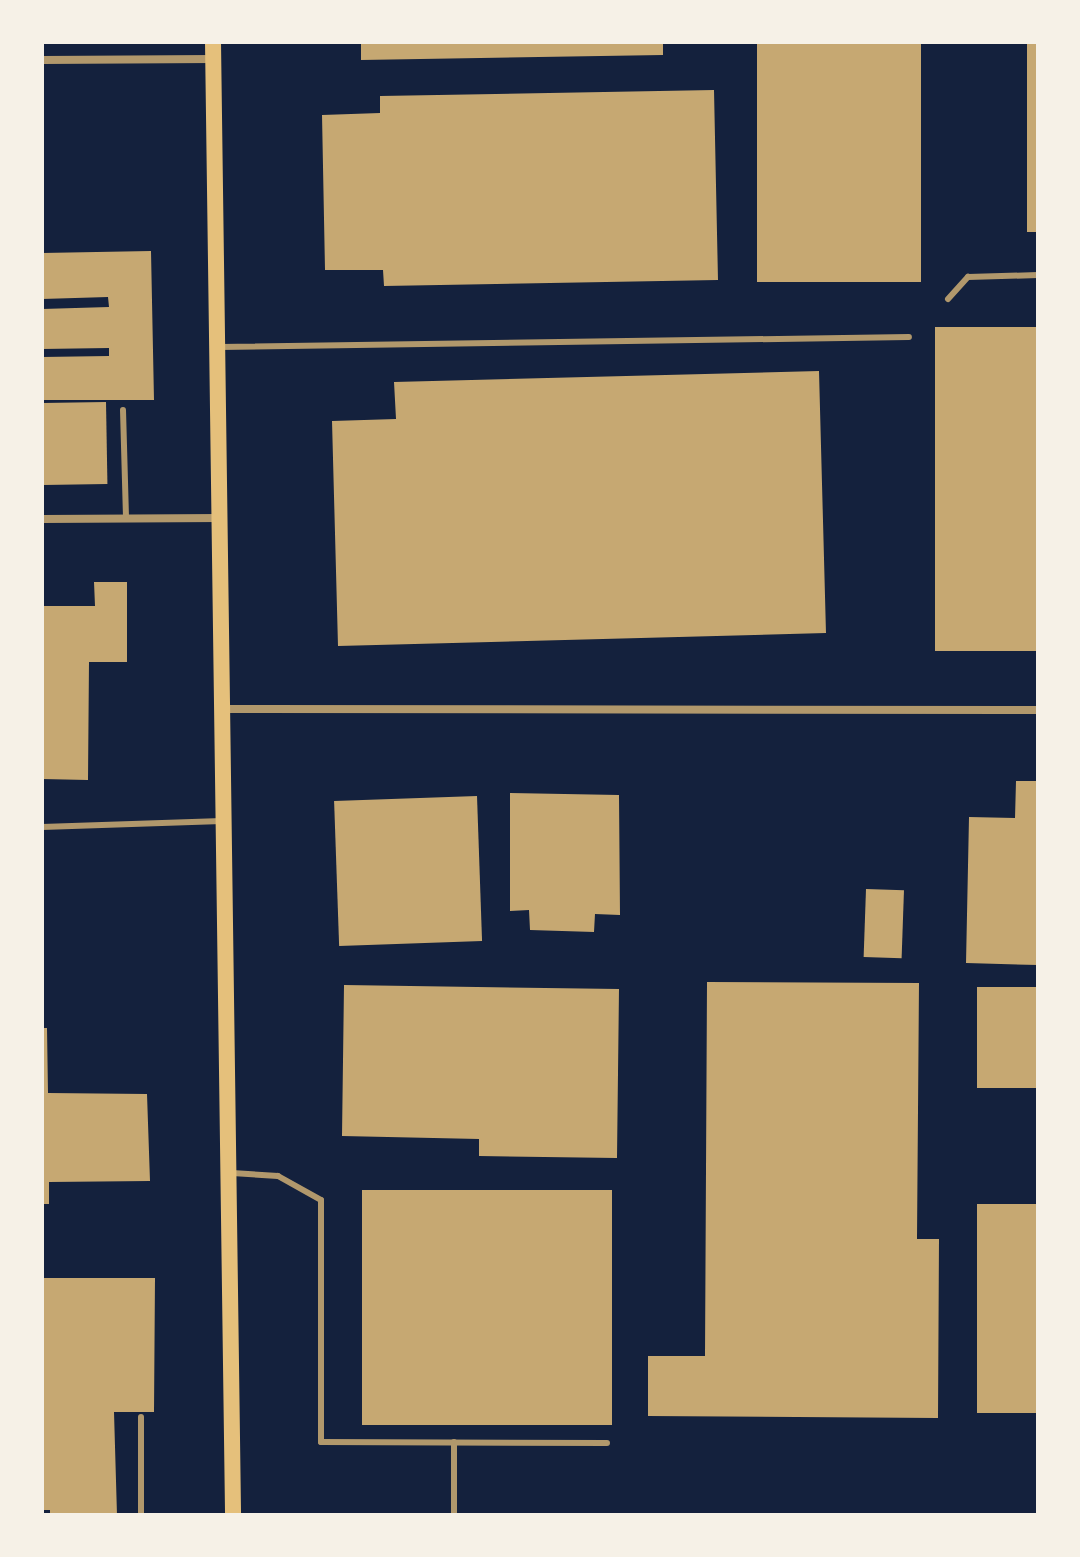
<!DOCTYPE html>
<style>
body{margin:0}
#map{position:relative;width:1080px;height:1557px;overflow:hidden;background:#14213d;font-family:Barlow,sans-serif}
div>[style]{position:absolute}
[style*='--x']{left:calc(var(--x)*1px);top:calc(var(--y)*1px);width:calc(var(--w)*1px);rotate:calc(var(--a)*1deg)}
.building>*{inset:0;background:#c6a872;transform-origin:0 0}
.service>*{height:6px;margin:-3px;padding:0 3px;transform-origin:3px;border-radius:3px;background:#b1986c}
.minor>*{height:8px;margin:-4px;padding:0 4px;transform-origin:4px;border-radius:4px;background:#b1986c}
.secondary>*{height:16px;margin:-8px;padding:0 8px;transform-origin:8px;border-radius:8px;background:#e5c07b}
span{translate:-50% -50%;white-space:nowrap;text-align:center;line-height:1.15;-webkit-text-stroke:8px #f6f1e7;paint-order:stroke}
.frame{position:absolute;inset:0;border:44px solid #f6f1e7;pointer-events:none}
</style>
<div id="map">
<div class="building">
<div style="clip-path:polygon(361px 42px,663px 42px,663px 55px,361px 60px)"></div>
<div style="left:757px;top:42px;width:164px;height:240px"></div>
<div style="left:1027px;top:42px;width:11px;height:190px"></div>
<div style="clip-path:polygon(714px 90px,718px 280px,384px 286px,383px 270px,325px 270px,322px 115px,380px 113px,380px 96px)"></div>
<div style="clip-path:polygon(151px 251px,154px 400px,42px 400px,42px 357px,109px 356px,109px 348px,42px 349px,42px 309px,109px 307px,108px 297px,42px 299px,42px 253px)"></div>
<div style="left:1038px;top:327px;width:324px;height:103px;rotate:90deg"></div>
<div style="clip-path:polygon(819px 371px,826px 633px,338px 646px,332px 421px,396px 419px,394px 382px)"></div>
<div style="left:106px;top:402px;width:82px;height:64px;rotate:89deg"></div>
<div style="clip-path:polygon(94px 582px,127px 582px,127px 662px,89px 662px,88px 780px,42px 779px,42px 606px,95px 606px)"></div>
<div style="clip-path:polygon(1016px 781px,1038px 781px,1038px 965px,966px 963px,969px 817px,1015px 818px)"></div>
<div style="clip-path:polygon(510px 793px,619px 795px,620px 915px,595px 914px,594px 932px,530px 930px,529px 910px,510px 911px)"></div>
<div style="left:477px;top:796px;width:145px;height:143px;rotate:88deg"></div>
<div style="left:866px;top:889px;width:38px;height:68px;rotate:2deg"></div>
<div style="clip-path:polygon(707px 982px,919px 983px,917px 1239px,939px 1239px,938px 1418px,648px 1416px,648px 1356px,705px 1356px)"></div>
<div style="clip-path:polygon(344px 985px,619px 989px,617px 1158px,479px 1156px,479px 1139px,342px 1136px)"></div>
<div style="left:977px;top:987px;width:61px;height:101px"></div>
<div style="clip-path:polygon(42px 1028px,47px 1028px,48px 1093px,147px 1094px,150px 1181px,49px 1182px,49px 1204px,42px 1204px)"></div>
<div style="left:362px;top:1190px;width:250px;height:235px"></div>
<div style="left:977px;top:1204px;width:61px;height:209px"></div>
<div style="clip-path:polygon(42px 1278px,155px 1278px,154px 1412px,114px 1412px,117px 1515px,50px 1515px,50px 1510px,42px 1510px)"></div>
</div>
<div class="service">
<div style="--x:948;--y:299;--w:30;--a:-48"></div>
<div style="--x:968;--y:277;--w:70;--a:-1.6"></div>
<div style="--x:220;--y:347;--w:689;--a:-0.83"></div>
<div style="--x:123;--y:410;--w:108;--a:88.4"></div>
<div style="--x:42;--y:827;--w:180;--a:-1.9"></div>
<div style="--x:232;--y:1173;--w:46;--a:3.7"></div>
<div style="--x:278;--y:1176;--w:49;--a:29.2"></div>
<div style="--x:321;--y:1200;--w:242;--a:90"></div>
<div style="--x:321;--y:1442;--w:286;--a:0.2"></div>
<div style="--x:454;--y:1442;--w:73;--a:90"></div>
<div style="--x:141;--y:1515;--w:98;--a:-90"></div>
</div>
<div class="minor">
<div style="--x:42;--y:60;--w:171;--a:-0.3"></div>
<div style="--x:42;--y:519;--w:179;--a:-0.3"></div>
<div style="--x:223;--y:709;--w:815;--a:0.07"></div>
</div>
<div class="secondary">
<div style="--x:213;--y:42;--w:1473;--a:89.22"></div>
</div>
<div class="frame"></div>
</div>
